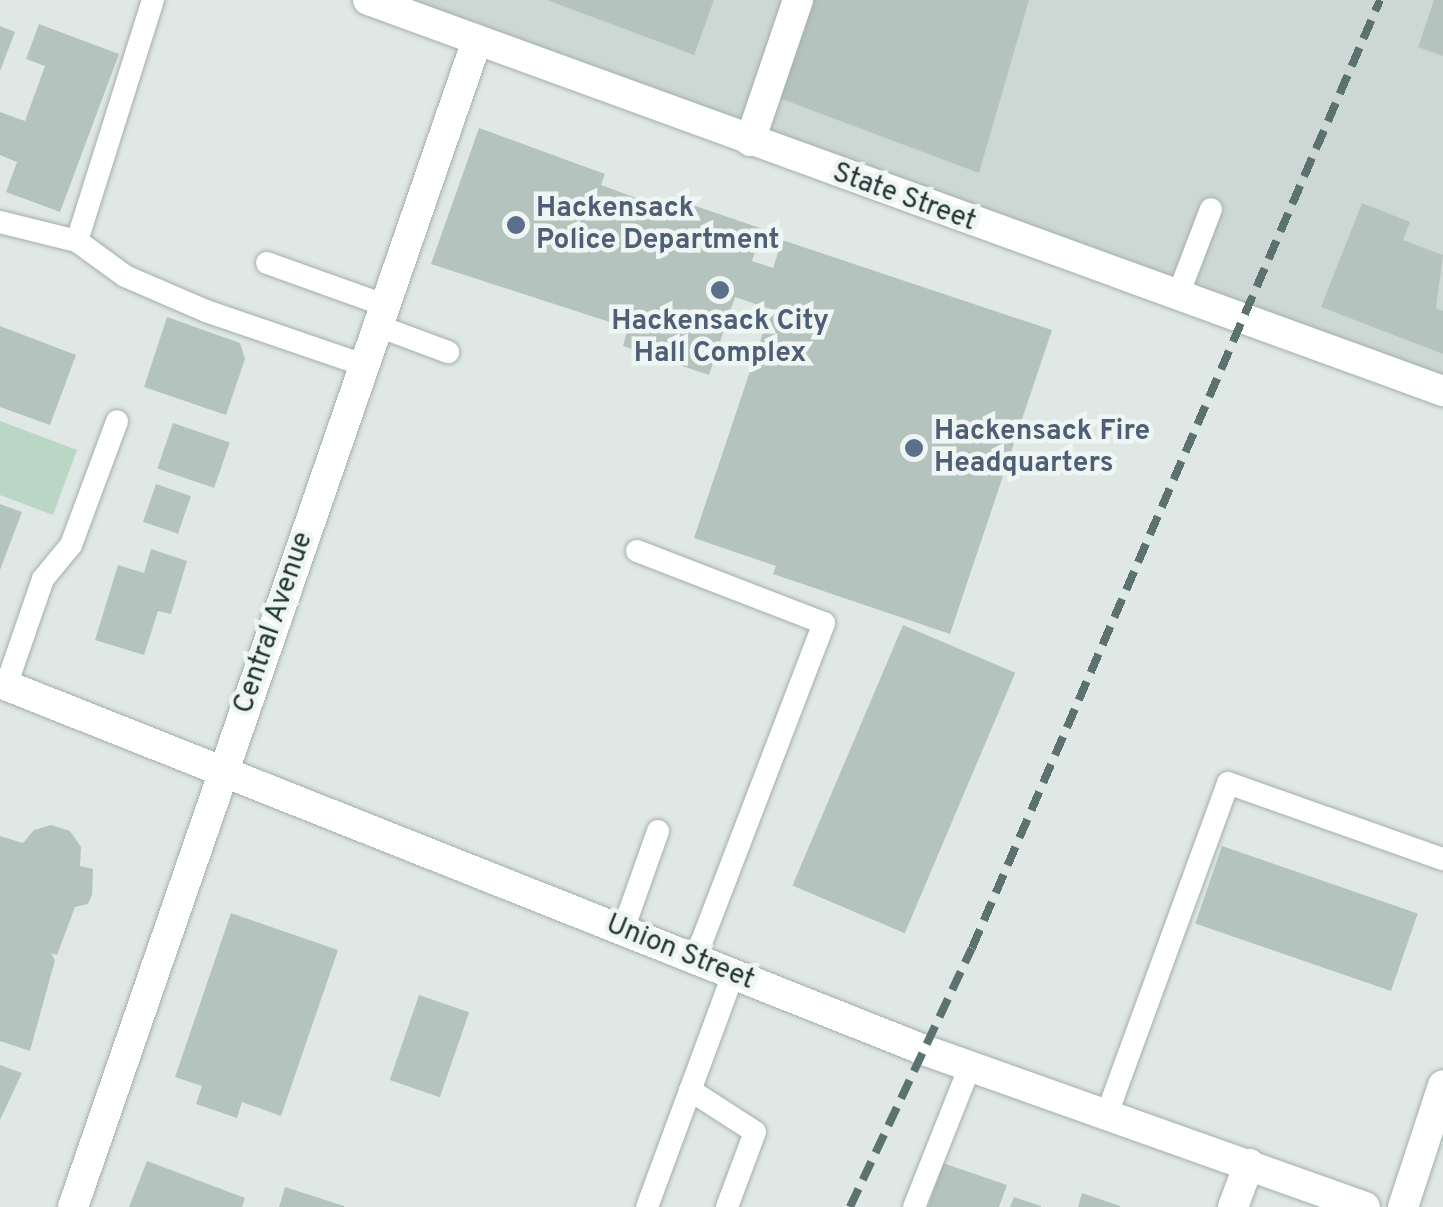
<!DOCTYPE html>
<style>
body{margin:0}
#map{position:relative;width:1443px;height:1207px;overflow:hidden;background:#dfe8e5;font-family:Overpass,sans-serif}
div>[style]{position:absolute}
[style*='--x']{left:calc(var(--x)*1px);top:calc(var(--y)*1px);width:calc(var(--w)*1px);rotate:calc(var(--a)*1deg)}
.built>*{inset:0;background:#cdd8d5}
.green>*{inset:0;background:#bad7c6}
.building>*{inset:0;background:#b5c3bf;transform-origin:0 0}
.roads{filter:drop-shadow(0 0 2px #a3afac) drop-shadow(0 0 2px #a3afac)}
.lane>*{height:22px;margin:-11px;padding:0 11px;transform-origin:11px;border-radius:11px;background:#fff}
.street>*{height:30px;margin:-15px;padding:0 15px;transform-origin:15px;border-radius:15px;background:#fff}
.secondary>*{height:30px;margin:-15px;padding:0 15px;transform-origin:15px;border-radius:15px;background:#fff}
.rail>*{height:8px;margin-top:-4px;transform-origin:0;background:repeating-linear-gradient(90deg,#5c726f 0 20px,transparent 0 30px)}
.dots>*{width:28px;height:28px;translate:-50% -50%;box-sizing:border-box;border:5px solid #eff5f3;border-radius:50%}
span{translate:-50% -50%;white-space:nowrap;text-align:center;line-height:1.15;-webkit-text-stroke:9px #eff5f3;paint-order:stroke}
.street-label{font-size:28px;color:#223634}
.service-label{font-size:28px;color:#4e5e75;font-weight:700}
.left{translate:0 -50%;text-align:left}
</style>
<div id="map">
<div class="built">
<div style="clip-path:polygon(368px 0,1443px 0,1443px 391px)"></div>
</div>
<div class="green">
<div style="clip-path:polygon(0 421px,77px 450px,53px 515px,0 495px)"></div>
</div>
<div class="building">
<div style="clip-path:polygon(547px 0,714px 0,694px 55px)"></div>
<div style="clip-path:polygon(813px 0,1029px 0,979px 173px,779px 98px)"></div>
<div style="clip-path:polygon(1434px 0,1443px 0,1443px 56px,1418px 47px)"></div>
<div style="clip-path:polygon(39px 24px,119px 54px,60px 212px,6px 192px,17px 162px,0 155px,0 112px,25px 121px,45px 66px,26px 59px)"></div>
<div style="clip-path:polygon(0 26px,15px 32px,0 71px)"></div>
<div style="clip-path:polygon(479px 128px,605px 174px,601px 185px,669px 210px,672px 198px,763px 229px,752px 261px,773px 268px,782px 240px,1052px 330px,950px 634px,773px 574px,776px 566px,694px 538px,771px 309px,735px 297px,709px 375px,623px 346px,628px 328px,431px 264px)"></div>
<div style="clip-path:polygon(1362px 203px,1410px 222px,1403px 240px,1443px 255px,1436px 308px,1443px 311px,1443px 354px,1321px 307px)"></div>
<div style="clip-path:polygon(167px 317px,240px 343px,245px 359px,226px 415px,144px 387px)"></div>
<div style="clip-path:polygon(0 326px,76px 355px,50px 425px,0 407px)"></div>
<div style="left:173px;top:423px;width:60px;height:48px;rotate:19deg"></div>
<div style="left:156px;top:484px;width:37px;height:40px;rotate:19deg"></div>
<div style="clip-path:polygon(0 504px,22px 512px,0 570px)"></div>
<div style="clip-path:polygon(151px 549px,187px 561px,171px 614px,158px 611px,144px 655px,95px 640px,118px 565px,144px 573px)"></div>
<div style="left:903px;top:625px;width:122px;height:283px;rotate:23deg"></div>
<div style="clip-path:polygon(51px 825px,70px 831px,81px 847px,80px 866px,93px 869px,92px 895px,88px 904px,75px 907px,57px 955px,51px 953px,55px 960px,30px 1051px,0 1041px,0 836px,23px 843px,34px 830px)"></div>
<div style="left:1222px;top:846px;width:207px;height:82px;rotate:19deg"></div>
<div style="clip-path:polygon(231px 913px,338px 950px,281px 1116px,242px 1102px,237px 1118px,196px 1104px,202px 1086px,175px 1077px)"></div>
<div style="left:419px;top:995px;width:53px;height:90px;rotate:19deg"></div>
<div style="clip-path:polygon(0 1065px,22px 1073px,0 1120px)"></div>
<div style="clip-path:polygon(147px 1161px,245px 1198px,242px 1207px,129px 1207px)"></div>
<div style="clip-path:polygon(943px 1163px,1007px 1185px,999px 1207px,928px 1207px)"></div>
<div style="clip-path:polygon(285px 1187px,344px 1206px,344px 1207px,279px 1207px)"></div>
<div style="clip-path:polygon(1082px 1193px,1120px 1206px,1120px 1207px,1078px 1207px)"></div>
<div style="clip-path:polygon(1014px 1197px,1041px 1206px,1041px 1207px,1010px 1207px)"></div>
</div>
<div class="roads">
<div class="lane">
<div style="--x:0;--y:222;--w:79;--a:13.9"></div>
<div style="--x:77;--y:241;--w:59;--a:36.1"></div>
<div style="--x:125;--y:276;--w:88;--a:23.4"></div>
<div style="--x:206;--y:311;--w:167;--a:18.9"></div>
<div style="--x:77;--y:241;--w:253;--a:-72.5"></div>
<div style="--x:267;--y:263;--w:124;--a:19.7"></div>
<div style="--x:1177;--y:298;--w:95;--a:-69.1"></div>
<div style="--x:378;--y:326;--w:75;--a:20.4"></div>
<div style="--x:637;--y:551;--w:200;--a:21.1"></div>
<div style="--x:824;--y:623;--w:360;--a:111"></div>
<div style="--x:6;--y:686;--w:113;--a:-70.9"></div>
<div style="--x:43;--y:579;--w:44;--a:-50.5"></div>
<div style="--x:71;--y:545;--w:132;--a:-69.6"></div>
<div style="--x:623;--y:930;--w:105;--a:-70.5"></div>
<div style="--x:690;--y:1090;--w:77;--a:32.9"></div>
<div style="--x:755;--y:1132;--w:80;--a:110.5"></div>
<div style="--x:1107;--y:1114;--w:352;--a:-69.9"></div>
<div style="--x:1228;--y:783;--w:228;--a:19.5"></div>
<div style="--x:647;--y:1207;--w:248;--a:-69.7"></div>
<div style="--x:914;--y:1207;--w:152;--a:-68.3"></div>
</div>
<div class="street">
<div style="--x:750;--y:141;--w:149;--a:-71.2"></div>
<div style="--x:0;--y:683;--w:994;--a:21.66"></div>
<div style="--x:924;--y:1050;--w:468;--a:19.6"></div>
<div style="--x:1233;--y:1207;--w:46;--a:-69.6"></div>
<div style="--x:1403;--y:1207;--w:128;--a:-71.8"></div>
</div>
<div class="secondary">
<div style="--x:368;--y:0;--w:1144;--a:19.99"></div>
<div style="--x:73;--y:1207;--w:1235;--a:-70.9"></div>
</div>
</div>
<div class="rail">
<div style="--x:850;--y:1207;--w:286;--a:-64.8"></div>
<div style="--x:972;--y:948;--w:1032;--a:-66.71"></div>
</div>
<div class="dots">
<div style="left:516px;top:225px;background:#5c6f8a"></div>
<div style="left:720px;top:290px;background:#5c6f8a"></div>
<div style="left:914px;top:448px;background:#5c6f8a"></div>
</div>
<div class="street-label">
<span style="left:904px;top:198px;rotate:20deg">State Street</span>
<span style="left:274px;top:623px;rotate:-71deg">Central Avenue</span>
<span style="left:680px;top:953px;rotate:22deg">Union Street</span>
</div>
<div class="service-label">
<span class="left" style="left:536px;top:225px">Hackensack<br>Police Department</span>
<span style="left:720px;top:338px">Hackensack City<br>Hall Complex</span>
<span class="left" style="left:934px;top:448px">Hackensack Fire<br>Headquarters</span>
</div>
</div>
